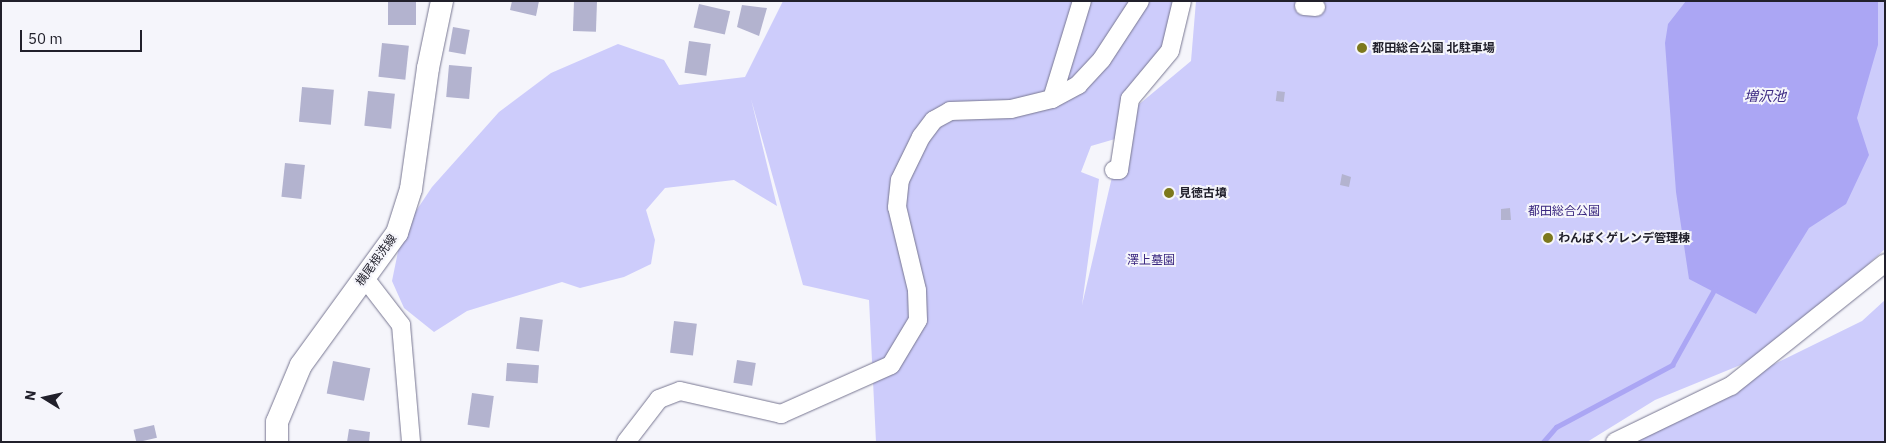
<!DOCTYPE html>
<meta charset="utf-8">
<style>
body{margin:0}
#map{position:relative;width:1886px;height:443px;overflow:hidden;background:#f5f5fb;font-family:"IBM Plex Sans","Noto Sans JP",sans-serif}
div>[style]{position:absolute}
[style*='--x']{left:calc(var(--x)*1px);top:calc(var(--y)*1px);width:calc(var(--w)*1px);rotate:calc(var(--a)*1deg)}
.green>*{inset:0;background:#cdccfb}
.water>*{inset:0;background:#aba6f4}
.stream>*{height:5px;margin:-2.5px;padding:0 2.5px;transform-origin:2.5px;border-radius:2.5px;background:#aba6f4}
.building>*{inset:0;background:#b3b3cf;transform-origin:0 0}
.roads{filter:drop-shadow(0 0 1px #777691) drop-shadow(0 0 1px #777691)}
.minor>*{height:18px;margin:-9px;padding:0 9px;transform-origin:9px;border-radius:9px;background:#fff}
.major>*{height:22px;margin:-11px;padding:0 11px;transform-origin:11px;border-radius:11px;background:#fff}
.dots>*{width:14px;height:14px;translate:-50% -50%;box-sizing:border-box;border:2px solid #f5f5fb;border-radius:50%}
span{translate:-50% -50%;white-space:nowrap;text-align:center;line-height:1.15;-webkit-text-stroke:4px #f5f5fb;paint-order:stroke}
.poi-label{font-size:12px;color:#21202b;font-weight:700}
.left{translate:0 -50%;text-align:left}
.park-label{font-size:12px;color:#3a277f}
.street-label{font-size:12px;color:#21202b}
.water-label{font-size:14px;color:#3d2a83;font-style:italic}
.frame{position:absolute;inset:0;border:2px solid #21202b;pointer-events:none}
.north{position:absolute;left:20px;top:373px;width:50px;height:50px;-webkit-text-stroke:4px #f5f5fb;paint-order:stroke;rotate:280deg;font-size:14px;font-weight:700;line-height:20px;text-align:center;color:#21202b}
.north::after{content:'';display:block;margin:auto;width:18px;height:22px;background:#21202b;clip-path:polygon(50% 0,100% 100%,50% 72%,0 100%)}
.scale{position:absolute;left:20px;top:30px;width:122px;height:22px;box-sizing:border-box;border:2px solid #21202b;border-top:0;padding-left:6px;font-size:15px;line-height:18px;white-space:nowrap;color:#21202b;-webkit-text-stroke:4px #f5f5fb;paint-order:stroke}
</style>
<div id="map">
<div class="green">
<div style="clip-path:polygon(783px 1px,1176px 1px,1165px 46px,1123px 96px,1115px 139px,1091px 146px,1081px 172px,1099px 179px,1082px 305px,1112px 177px,1126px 176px,1137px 106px,1191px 61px,1196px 1px,1885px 1px,1885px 249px,1798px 328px,1743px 364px,1655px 400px,1587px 442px,876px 442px,869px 300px,803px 285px,751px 99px,777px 206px,734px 180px,665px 188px,646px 210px,655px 240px,651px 264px,624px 277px,580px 288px,562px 282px,467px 311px,434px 332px,404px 308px,392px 281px,402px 232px,432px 187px,499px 112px,551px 73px,618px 44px,664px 60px,679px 85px,745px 77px)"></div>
<div style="clip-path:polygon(1885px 300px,1885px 442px,1615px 442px,1862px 321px)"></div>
</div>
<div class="water">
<div style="clip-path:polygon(1686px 1px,1878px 1px,1878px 45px,1857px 118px,1869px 155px,1846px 204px,1809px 228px,1756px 314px,1689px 279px,1676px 192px,1665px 43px,1668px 24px)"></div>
</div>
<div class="stream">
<div style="--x:1543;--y:442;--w:20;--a:-49"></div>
<div style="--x:1556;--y:427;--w:132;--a:-28.1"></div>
<div style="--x:1672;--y:365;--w:88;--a:-60.8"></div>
</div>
<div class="building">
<div style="left:388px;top:1px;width:28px;height:24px"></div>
<div style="clip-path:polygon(512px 1px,539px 1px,536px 16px,510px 10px)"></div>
<div style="left:574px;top:1px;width:23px;height:30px;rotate:2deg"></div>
<div style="left:699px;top:4px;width:32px;height:24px;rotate:13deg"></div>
<div style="clip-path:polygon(742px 5px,767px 8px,759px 36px,737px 27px)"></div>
<div style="left:453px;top:27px;width:17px;height:25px;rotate:10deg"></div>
<div style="left:689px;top:41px;width:22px;height:32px;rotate:8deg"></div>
<div style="left:382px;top:43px;width:27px;height:34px;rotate:6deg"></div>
<div style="left:449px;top:65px;width:23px;height:32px;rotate:5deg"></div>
<div style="left:302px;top:87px;width:32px;height:35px;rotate:5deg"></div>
<div style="left:368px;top:91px;width:27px;height:35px;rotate:6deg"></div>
<div style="left:1277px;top:91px;width:8px;height:10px;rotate:7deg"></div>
<div style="left:285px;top:163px;width:20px;height:34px;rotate:6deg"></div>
<div style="clip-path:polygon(1342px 174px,1351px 177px,1349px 187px,1340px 185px)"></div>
<div style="clip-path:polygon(1510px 208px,1511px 220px,1501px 220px,1501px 209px)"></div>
<div style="left:1552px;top:233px;width:9px;height:8px;rotate:84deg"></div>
<div style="left:520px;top:317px;width:23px;height:32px;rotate:7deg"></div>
<div style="left:674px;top:321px;width:23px;height:32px;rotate:7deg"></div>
<div style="left:737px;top:360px;width:19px;height:23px;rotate:9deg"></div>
<div style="left:333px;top:361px;width:38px;height:33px;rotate:11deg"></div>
<div style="left:507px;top:363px;width:32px;height:18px;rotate:4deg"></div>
<div style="left:472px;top:393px;width:22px;height:32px;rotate:8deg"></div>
<div style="left:154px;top:425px;width:13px;height:21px;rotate:77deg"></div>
<div style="clip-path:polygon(349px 429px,370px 432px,369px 442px,347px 442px)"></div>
</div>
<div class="roads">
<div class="minor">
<div style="--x:1304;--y:6;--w:12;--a:5"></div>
<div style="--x:1052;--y:99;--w:102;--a:-73"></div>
<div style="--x:1114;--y:170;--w:5;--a:0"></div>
<div style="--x:1119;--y:170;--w:72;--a:-81.2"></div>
<div style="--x:1130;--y:99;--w:62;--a:-50.2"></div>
<div style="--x:1170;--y:51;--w:51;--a:-76.5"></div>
<div style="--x:364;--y:277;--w:61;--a:52.4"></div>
<div style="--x:401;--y:325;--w:117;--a:85.1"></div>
<div style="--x:626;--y:442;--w:54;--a:-52.5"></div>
<div style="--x:659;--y:399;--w:22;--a:-21"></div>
<div style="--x:680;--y:391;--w:104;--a:12.8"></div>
<div style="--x:781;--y:414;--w:120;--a:-24"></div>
<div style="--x:891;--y:365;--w:52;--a:-59"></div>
<div style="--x:918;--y:320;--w:30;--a:-92"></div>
<div style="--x:917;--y:290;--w:85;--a:-103.5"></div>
<div style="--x:897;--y:207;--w:27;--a:-84"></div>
<div style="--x:900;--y:180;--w:48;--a:-64"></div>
<div style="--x:921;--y:137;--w:21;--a:-53"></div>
<div style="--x:934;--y:120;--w:18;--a:-29"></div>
<div style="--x:950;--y:111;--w:61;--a:-1.9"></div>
<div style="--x:1011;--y:109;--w:42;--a:-13.7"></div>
<div style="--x:1052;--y:99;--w:30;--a:-28"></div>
<div style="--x:1078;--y:85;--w:35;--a:-47"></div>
<div style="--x:1102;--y:59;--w:69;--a:-56.8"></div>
<div style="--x:1615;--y:442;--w:129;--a:-25.8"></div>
<div style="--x:1731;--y:386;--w:197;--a:-38.6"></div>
</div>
<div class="major">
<div style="--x:277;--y:442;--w:20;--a:-90"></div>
<div style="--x:277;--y:422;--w:62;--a:-67.2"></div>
<div style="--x:301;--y:365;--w:163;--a:-54"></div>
<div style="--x:397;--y:233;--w:46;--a:-72.3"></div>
<div style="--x:411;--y:189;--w:122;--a:-82"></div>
<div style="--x:428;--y:68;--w:68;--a:-78.2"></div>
</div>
</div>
<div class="dots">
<div style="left:1362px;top:48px;background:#7c781d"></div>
<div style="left:1169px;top:193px;background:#7c781d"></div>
<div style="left:1548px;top:238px;background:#7c781d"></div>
</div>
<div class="poi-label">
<span class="left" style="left:1372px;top:48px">都田総合公園 北駐車場</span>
<span class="left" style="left:1179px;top:193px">見徳古墳</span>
<span class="left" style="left:1558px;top:238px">わんぱくゲレンデ管理棟</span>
</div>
<div class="park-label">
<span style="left:1564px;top:211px">都田総合公園</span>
<span style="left:1151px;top:260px">澤上墓園</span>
</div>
<div class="street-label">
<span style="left:376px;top:260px;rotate:-54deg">横尾根洗線</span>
</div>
<div class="water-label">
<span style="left:1765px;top:96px">増沢池</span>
</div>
<div class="frame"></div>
<div class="north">N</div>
<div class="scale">50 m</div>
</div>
